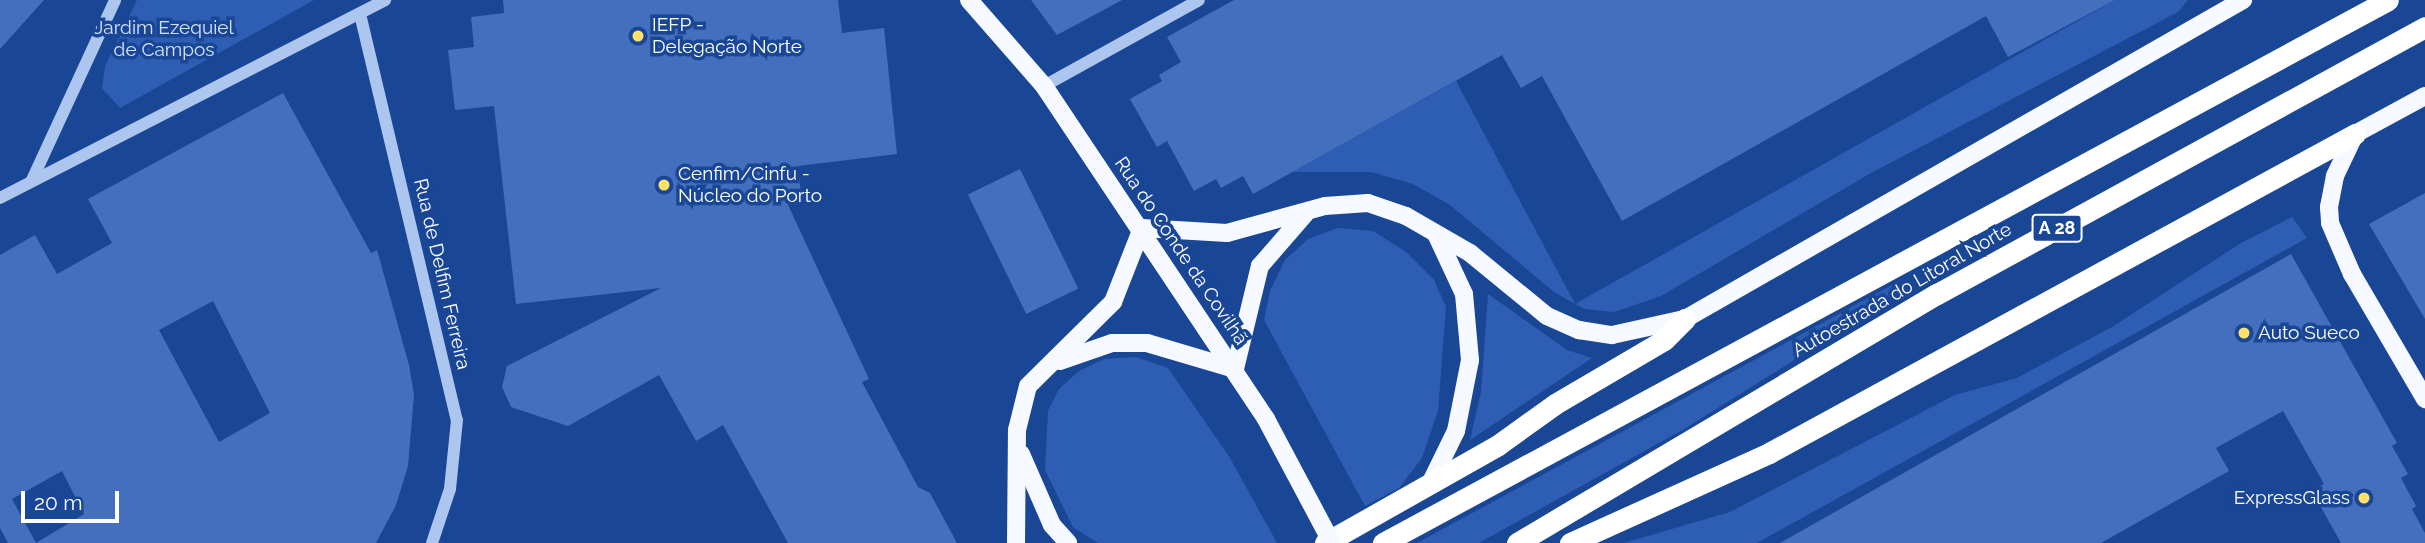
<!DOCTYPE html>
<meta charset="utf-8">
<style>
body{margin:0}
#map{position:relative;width:2425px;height:543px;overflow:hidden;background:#1a4696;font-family:Raleway,sans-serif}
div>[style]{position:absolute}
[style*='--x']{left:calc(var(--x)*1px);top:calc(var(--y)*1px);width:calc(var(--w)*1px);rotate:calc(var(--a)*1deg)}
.green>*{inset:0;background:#2e5eb4}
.building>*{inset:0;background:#436fbd;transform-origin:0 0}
.minor>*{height:12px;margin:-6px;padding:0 6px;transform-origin:6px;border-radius:6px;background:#adc6f0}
.major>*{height:18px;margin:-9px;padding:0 9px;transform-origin:9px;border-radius:9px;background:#f6f9ff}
.highway>*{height:21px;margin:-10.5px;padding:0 10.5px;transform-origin:10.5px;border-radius:10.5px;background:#fff}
.major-bridge>*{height:18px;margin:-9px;padding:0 9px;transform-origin:9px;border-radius:9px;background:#f6f9ff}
.dots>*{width:19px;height:19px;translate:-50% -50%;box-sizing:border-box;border:4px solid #1a4696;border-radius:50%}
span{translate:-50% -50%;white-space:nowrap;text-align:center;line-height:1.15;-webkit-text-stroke:7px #1a4696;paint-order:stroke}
.shield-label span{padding:2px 5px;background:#1a4696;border:2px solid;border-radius:5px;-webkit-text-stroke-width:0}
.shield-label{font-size:18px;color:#fff;font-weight:700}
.poi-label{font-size:19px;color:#fff}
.left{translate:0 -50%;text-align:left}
.right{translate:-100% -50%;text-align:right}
.park-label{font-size:19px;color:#d4e2fb}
.street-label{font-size:19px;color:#fff}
.scale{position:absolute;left:21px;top:491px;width:98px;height:32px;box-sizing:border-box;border:4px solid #fff;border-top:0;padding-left:9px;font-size:21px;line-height:24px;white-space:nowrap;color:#fff;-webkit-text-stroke:5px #1a4696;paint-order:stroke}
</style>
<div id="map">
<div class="green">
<div style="clip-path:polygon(137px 0,314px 0,120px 108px,102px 88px,105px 66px)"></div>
<div style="clip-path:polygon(2115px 0,2188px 0,2178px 12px,1871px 173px,1661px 296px,1614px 312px,1585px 309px,1575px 304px,1554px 292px,1450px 205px,1413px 184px,1371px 172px,1292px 172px,1456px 81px,1575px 304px)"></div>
<div style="clip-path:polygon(2292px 217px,2307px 238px,1757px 543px,1624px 543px,1730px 512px,1955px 395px,2017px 378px,2112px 327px,2241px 243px)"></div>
<div style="clip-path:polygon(1338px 228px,1373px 231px,1406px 252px,1434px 280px,1446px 307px,1438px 411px,1422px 458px,1399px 488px,1365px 506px,1264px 320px,1270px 291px,1285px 260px,1308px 239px)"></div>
<div style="clip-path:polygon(1896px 283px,1903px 292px,1684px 429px,1479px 543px,1417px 543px)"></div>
<div style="clip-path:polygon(1488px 294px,1567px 350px,1592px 358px,1470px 440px,1481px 392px)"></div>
<div style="clip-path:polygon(1136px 357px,1168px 368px,1230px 458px,1277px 543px,1098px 543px,1073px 527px,1045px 470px,1048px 411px,1059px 389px,1079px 371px,1104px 359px)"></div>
</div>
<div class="building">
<div style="clip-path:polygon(0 0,44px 0,0 49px)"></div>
<div style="clip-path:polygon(503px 0,838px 0,842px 33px,884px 28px,897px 154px,798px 166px,802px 203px,788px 205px,869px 379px,862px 382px,918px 487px,930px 493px,957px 543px,788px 543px,723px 425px,696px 441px,659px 375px,568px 426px,511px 407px,502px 387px,507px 366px,661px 288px,516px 304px,494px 106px,455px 110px,448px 50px,474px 47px,471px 17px,504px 13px)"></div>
<div style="clip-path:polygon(1031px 0,1122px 0,1057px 35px)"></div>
<div style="clip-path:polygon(1234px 0,2115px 0,2008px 57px,1986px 16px,1622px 221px,1542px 76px,1521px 88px,1502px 55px,1253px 194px,1243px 176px,1221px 188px,1216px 179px,1194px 191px,1167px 141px,1157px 147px,1130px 99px,1162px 81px,1159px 75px,1181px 62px,1167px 37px)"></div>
<div style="clip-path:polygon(evenodd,283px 93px,371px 253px,377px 250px,409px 365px,414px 395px,408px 466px,396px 505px,376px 543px,36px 543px,84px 514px,62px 471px,12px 499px,36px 543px,8px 543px,0 528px,0 255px,35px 235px,57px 274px,112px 243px,88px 199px,283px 93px,213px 301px,270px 413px,219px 442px,159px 330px,213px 301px)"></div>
<div style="left:1020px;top:169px;width:133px;height:58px;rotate:64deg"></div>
<div style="clip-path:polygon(2425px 193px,2425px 319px,2369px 224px)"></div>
<div style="clip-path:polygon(2291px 254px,2397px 443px,2392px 446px,2408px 474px,2401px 478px,2416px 506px,2412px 509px,2425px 533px,2425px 543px,2341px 543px,2312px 491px,2324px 484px,2283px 411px,2216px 448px,2229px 471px,2101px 543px,1780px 543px)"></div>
</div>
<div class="minor">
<div style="--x:360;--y:14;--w:417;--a:76.6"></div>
<div style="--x:457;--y:420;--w:69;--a:95.8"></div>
<div style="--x:450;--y:489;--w:57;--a:108.4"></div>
<div style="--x:1044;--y:86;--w:177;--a:-29"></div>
<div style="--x:32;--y:180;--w:198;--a:-65.2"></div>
<div style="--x:0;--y:198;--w:433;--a:-27.2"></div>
</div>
<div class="major">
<div style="--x:969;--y:0;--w:114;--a:48.9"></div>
<div style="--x:1044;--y:86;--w:400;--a:56.3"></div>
<div style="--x:2425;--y:96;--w:80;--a:151.5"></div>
<div style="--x:2355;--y:134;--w:47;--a:115.5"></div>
<div style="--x:2335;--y:176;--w:32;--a:101"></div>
<div style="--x:2329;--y:207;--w:16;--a:86"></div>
<div style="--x:2330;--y:223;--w:56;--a:66.7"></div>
<div style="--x:2352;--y:274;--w:145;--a:59.7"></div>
<div style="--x:1142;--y:228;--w:85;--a:3.4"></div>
<div style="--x:1227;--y:233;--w:102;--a:-15.4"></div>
<div style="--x:1325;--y:206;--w:43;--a:-4"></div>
<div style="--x:1368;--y:203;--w:40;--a:18.9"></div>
<div style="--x:1406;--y:216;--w:74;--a:30"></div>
<div style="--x:1470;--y:253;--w:99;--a:39.3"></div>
<div style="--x:1547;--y:316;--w:35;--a:24"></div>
<div style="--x:1579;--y:330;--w:33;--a:9"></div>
<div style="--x:1612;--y:335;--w:75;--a:-12.4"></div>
<div style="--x:1685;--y:319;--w:643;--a:-29.76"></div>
<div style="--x:1060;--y:361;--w:55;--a:-19.1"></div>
<div style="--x:1112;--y:343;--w:35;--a:0"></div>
<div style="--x:1147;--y:343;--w:92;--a:16.5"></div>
<div style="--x:1235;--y:369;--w:106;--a:-76.4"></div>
<div style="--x:1260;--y:266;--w:69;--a:-49.1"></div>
<div style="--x:1021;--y:454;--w:77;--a:66.4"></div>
<div style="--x:1052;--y:525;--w:24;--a:48"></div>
<div style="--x:1431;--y:482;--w:57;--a:-63.9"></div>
<div style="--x:1456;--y:431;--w:72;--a:-78.8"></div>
<div style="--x:1470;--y:360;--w:66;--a:-95.2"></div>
<div style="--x:1464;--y:294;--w:66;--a:-115"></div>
<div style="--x:1016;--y:543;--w:113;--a:-89.5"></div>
<div style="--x:1017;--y:430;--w:45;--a:-76"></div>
<div style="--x:1028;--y:386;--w:120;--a:-44.7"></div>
<div style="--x:1113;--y:302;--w:79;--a:-68.6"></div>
</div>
<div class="highway">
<div style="--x:1325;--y:543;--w:199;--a:-29.5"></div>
<div style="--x:1498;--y:445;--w:70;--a:-35.7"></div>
<div style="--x:1555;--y:404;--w:126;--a:-30.4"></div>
<div style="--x:1664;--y:340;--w:30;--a:-45"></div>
<div style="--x:1383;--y:543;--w:1142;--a:-28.38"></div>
<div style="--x:1517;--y:543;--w:488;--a:-30.7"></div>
<div style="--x:1937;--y:294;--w:556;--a:-28.68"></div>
<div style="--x:1570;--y:543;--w:218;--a:-24.3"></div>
<div style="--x:1769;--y:453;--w:667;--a:-28.56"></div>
</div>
<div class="major-bridge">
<div style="--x:1266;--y:419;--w:140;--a:62"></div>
</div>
<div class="dots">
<div style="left:638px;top:36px;background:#ffe16c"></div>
<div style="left:664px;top:185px;background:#ffe16c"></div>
<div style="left:2244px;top:333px;background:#ffe16c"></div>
<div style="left:2364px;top:498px;background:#ffe16c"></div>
</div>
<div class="shield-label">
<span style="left:2057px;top:228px">A 28</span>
</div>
<div class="poi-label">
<span class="left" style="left:652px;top:36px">IEFP -<br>Delegação Norte</span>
<span class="left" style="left:678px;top:185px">Cenfim/Cinfu -<br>Núcleo do Porto</span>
<span class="left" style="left:2258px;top:333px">Auto Sueco</span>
<span class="right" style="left:2350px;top:498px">ExpressGlass</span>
</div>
<div class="park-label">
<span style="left:164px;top:39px">Jardim Ezequiel<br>de Campos</span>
</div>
<div class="street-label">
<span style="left:1181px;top:251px;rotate:56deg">Rua do Conde da Covilhã</span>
<span style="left:442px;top:274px;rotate:77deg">Rua de Delfim Ferreira</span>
<span style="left:1902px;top:290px;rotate:-30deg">Autoestrada do Litoral Norte</span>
</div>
<div class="scale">20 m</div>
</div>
